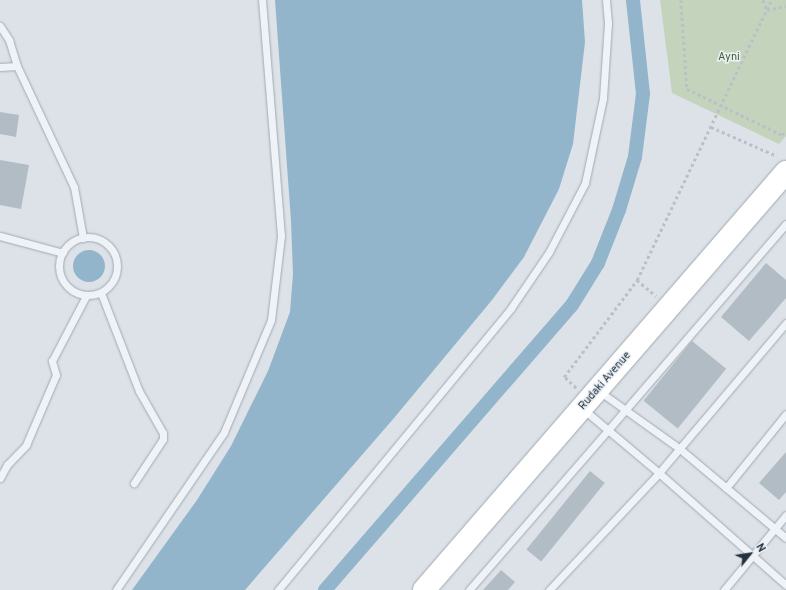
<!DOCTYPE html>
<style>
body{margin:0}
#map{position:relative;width:786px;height:590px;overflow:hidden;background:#dce2e8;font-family:Overpass,sans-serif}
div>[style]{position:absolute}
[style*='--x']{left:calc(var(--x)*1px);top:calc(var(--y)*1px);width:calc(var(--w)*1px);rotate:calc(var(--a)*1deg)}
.green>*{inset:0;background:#c4d3bc}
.water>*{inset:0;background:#92b5cc}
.round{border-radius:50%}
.canal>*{height:14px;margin:-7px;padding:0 7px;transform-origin:7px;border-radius:7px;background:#92b5cc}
.building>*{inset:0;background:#b2bcc5;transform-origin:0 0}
.path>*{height:2.5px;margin-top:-1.25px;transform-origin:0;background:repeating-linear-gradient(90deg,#bac0c6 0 3px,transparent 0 6px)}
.roads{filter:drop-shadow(0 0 1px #a1a9b2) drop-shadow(0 0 1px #a1a9b2)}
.lane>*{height:7px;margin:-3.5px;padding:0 3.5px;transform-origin:3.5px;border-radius:3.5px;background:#eff2f6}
.lane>.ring{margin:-3.5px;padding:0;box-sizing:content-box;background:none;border:7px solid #eff2f6;border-radius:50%}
.highway>*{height:22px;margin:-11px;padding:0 11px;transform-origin:11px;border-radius:11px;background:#fff}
span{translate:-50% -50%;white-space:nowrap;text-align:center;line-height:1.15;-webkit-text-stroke:3px #ebf1f5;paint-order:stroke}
.park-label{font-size:11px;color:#3e5d30}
.street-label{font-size:11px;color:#24313f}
.north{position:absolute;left:730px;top:534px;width:40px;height:40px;-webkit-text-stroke:3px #ebf1f5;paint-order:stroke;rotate:60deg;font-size:11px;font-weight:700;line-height:16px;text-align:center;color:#24313f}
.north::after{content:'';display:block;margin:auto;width:14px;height:18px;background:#24313f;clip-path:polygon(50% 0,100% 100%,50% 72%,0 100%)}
</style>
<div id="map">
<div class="green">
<div style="clip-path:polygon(660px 0,786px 0,786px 136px,779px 144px,672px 93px)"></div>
</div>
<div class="water">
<div style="clip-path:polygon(275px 0,582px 0,585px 42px,573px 144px,559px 189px,524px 257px,492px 300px,394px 418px,245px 590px,132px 590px,197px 500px,231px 446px,268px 371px,290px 312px,293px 274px,291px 221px)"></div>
<div class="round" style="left:73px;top:250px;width:32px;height:32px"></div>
</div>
<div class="canal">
<div style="--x:325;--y:590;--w:377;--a:-49.1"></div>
<div style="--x:572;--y:305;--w:49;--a:-58.2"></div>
<div style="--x:598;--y:263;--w:57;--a:-68.4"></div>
<div style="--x:619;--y:210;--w:55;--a:-73.2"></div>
<div style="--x:635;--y:157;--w:64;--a:-82.8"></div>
<div style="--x:643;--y:94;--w:95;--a:-96.1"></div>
</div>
<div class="building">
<div style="clip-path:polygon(0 112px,19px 115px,16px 137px,0 134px)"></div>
<div style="clip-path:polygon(0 160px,29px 165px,21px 209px,0 205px)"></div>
<div style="clip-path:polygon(766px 263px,786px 280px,786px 298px,749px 341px,721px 317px)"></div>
<div style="left:692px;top:341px;width:44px;height:77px;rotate:39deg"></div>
<div style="clip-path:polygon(786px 452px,786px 492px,779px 500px,759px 483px)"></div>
<div style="left:590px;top:471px;width:19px;height:101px;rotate:39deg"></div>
<div style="clip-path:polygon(501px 570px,515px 582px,508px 590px,483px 590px)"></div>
</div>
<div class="path">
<div style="--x:681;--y:0;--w:89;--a:86.1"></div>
<div style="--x:687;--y:89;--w:106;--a:25.8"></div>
<div style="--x:782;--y:135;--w:6;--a:-45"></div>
<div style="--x:763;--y:0;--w:11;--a:68"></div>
<div style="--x:767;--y:10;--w:19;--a:-12"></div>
<div style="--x:711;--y:127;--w:72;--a:23.7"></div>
<div style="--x:637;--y:280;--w:25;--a:40"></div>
<div style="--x:576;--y:388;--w:16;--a:-137"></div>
<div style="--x:564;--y:377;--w:121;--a:-53"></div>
<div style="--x:637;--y:280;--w:310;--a:-64.4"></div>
</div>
<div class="roads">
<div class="lane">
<div style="--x:0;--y:26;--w:17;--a:57"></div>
<div style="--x:9;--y:40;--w:27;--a:73"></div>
<div style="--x:0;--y:67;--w:17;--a:-3"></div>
<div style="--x:17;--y:66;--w:134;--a:64.8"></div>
<div style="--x:74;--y:187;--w:52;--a:80"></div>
<div style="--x:0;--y:236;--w:65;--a:15.1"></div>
<div class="ring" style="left:59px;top:237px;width:51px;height:51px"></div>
<div style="--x:101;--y:293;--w:105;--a:68.8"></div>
<div style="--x:139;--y:391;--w:48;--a:60.3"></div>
<div style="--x:163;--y:433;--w:6;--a:90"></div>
<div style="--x:163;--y:439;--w:53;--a:123.4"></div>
<div style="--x:786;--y:323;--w:197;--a:130.3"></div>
<div style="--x:659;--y:473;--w:169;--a:41.4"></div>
<div style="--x:599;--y:391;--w:100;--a:35.6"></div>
<div style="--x:680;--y:449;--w:138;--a:40"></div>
<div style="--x:583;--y:409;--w:33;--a:40"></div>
<div style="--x:608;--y:430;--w:272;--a:-49.2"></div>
<div style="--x:0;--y:478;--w:15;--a:-62"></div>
<div style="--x:7;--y:465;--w:28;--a:-46"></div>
<div style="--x:26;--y:445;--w:76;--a:-66.8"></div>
<div style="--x:56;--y:375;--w:15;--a:-106"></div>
<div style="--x:52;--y:361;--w:73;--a:-62.4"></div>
<div style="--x:726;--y:488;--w:95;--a:-51"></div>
<div style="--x:116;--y:590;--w:191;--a:-55.6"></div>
<div style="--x:224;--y:432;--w:121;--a:-67.2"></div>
<div style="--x:271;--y:320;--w:85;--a:-83.2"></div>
<div style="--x:281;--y:236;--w:237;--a:-94.6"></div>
<div style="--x:278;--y:590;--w:366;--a:-50.4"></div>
<div style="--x:511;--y:308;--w:68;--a:-55.8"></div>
<div style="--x:549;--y:252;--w:78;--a:-62.4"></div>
<div style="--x:585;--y:183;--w:87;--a:-78"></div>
<div style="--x:603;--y:98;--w:75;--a:-86.2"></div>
<div style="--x:608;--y:23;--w:23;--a:-95"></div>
<div style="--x:469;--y:590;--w:212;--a:-49"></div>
<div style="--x:608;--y:430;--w:67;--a:40.1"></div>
<div style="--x:659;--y:473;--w:161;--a:133.2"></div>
<div style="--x:724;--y:590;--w:97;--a:-50.4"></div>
</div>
<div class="highway">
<div style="--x:424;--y:590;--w:553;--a:-49.11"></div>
</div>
</div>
<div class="park-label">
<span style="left:729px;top:57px">Ayni</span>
</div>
<div class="street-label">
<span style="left:605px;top:381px;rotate:-49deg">Rudaki Avenue</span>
</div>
<div class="north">N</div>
</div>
